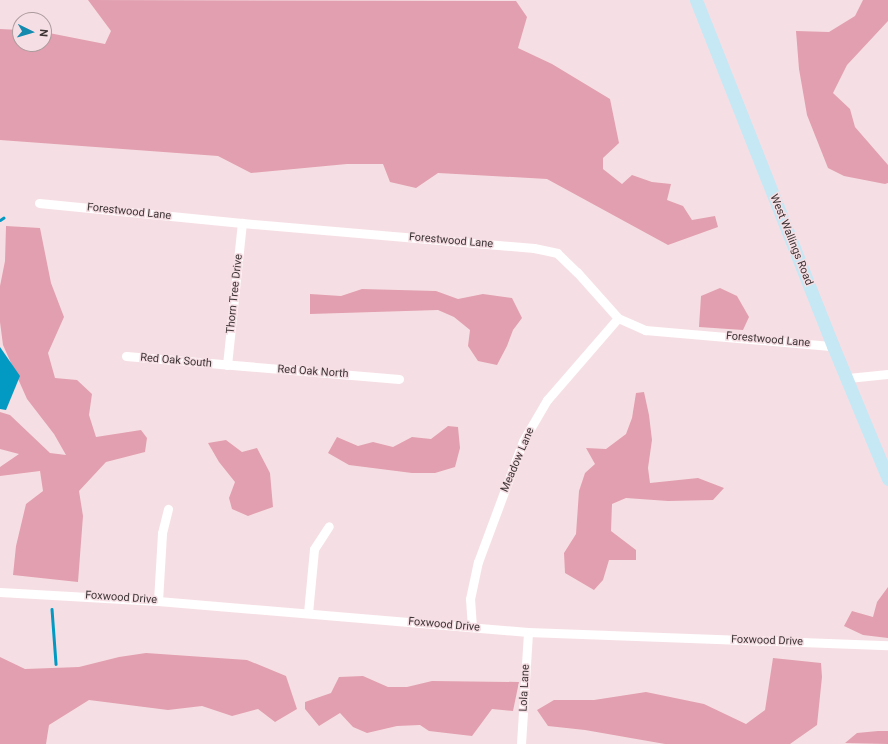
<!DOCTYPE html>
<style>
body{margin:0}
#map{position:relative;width:888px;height:744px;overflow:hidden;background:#f6dfe4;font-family:Roboto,sans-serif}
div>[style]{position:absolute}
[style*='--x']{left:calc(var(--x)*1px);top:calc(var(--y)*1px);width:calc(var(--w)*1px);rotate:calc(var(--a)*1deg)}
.green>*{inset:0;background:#e29faf}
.water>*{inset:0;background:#029ac3}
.stream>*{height:2.5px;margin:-1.25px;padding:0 1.25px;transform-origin:1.25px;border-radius:1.25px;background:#029ac3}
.street>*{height:9px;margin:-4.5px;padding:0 4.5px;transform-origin:4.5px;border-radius:4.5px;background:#fff}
.secondary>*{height:13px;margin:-6.5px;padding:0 6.5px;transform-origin:6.5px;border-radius:6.5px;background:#c5e8f4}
span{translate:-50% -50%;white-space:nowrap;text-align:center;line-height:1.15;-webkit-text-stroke:3px #f6dfe4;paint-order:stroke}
.street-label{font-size:11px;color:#3d3436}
.north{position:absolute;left:12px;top:12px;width:40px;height:40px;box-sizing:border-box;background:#f6dfe4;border:1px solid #ac9b9e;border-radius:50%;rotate:95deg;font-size:11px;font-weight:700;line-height:16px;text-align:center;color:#3d3436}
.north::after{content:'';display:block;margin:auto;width:14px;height:18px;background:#148aae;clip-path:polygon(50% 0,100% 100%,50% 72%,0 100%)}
</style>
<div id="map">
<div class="green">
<div style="clip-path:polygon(88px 0,516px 1px,527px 17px,518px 48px,552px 64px,610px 99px,619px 143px,603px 158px,603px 169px,622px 184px,632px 175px,652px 182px,671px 184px,667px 200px,683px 206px,692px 220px,715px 216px,718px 227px,668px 245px,547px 179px,438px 173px,416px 188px,390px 182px,383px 164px,347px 164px,251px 173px,218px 156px,0 140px,0 29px,20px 30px,20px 44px,44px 44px,44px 32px,105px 44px,111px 31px)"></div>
<div style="clip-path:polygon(863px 0,888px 0,888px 21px,847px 65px,833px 93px,850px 109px,855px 127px,888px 165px,888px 183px,885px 184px,844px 176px,828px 168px,807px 115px,799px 69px,796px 31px,829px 32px,855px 16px)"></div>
<div style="clip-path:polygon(6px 226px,40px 228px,51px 283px,64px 317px,48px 353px,55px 378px,77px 380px,92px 394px,89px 415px,96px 437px,141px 430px,147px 438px,145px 452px,106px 462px,79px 491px,83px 516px,78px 582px,13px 575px,16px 546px,26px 504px,43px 491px,40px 471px,0 476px,0 467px,19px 454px,0 449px,0 412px,10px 415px,50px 453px,66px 455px,54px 434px,27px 399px,3px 345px,0 322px,0 286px,5px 261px)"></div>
<div style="clip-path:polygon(720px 288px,737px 296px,749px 317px,743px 330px,699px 327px,701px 296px)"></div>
<div style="clip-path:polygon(362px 289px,436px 291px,458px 299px,483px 294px,512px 298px,522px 318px,513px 330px,507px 346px,497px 365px,478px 361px,468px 346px,470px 330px,454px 317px,438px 310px,310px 314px,310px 294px,341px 296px)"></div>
<div style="clip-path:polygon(644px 392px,649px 415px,652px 440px,648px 468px,650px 483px,698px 478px,724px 488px,713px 500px,668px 501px,626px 498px,612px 504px,611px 531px,636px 550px,636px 560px,609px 560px,603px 580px,594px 590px,565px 573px,564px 553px,576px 534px,579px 491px,585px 473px,595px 464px,586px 448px,606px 449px,626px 434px,632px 418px,636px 393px)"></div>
<div style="clip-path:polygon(448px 426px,458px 427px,460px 448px,455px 467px,435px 473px,412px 473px,349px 465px,328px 453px,337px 437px,358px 446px,373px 442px,393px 447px,412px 437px,431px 439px)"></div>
<div style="clip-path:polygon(226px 440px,242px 452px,257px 448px,270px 473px,273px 507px,248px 516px,232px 509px,229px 498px,235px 482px,219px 462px,208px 443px)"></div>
<div style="clip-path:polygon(888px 587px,888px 638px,863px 635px,844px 626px,852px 611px,873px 617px,877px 602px)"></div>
<div style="clip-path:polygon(146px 653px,247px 660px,286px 676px,297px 709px,275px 722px,258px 709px,232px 716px,202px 706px,168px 710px,89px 700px,49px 725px,46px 744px,0 744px,0 657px,25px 669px,79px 667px,119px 657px)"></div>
<div style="clip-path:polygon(773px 658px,821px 663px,822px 677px,817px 725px,790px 744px,665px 744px,585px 730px,548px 726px,537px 710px,554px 700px,594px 700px,646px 692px,704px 704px,746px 724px,765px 710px)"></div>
<div style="clip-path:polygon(363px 676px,388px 687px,407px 687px,432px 681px,519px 682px,513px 711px,492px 709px,472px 736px,429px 731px,420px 725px,397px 726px,367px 733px,353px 727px,340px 713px,319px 726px,305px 709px,305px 702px,331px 693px,339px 677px)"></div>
<div style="clip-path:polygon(878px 731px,888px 731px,888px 744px,845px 743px,857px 733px)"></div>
</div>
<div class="water">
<div style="clip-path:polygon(0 347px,20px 376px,6px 410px,0 409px)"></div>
</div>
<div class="stream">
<div style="--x:0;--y:220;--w:4;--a:-34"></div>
<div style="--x:52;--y:609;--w:55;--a:85.8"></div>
</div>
<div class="street">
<div style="--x:39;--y:203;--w:204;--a:5.6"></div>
<div style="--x:242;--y:223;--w:293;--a:4.9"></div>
<div style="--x:534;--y:248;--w:24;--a:12"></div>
<div style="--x:557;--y:253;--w:28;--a:44"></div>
<div style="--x:577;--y:272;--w:62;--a:48.3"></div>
<div style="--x:618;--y:318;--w:30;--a:24"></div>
<div style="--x:645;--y:330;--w:189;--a:4.9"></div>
<div style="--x:126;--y:356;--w:274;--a:4.8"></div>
<div style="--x:227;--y:365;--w:143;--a:-84"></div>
<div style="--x:848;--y:378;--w:40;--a:-5.7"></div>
<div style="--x:0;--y:592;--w:158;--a:3.3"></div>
<div style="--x:158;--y:601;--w:371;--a:4.8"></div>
<div style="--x:528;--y:632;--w:360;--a:2.1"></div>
<div style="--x:158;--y:601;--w:68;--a:-86.6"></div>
<div style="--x:162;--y:533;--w:25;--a:-76"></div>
<div style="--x:308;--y:613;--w:64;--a:-84.6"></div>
<div style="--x:314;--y:549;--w:27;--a:-57"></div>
<div style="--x:472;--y:627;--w:28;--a:-94"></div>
<div style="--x:470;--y:599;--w:38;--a:-78"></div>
<div style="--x:478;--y:562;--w:129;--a:-69.6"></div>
<div style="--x:523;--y:441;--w:48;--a:-59.7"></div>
<div style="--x:547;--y:400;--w:108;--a:-49.1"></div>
<div style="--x:521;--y:744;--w:112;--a:-86.4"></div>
</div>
<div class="secondary">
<div style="--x:696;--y:0;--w:372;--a:68.4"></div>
<div style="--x:833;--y:346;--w:144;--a:67.5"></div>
</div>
<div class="street-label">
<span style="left:129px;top:212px;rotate:6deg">Forestwood Lane</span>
<span style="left:791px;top:240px;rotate:68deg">West Wallings Road</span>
<span style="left:451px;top:241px;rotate:5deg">Forestwood Lane</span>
<span style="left:235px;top:294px;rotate:-84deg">Thorn Tree Drive</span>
<span style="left:768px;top:340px;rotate:5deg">Forestwood Lane</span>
<span style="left:176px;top:361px;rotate:5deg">Red Oak South</span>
<span style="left:313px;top:372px;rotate:4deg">Red Oak North</span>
<span style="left:518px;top:460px;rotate:-67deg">Meadow Lane</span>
<span style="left:121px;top:598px;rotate:4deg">Foxwood Drive</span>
<span style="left:444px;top:625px;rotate:5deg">Foxwood Drive</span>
<span style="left:767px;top:641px;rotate:2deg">Foxwood Drive</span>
<span style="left:525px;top:688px;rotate:-87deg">Lola Lane</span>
</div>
<div class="north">N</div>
</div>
